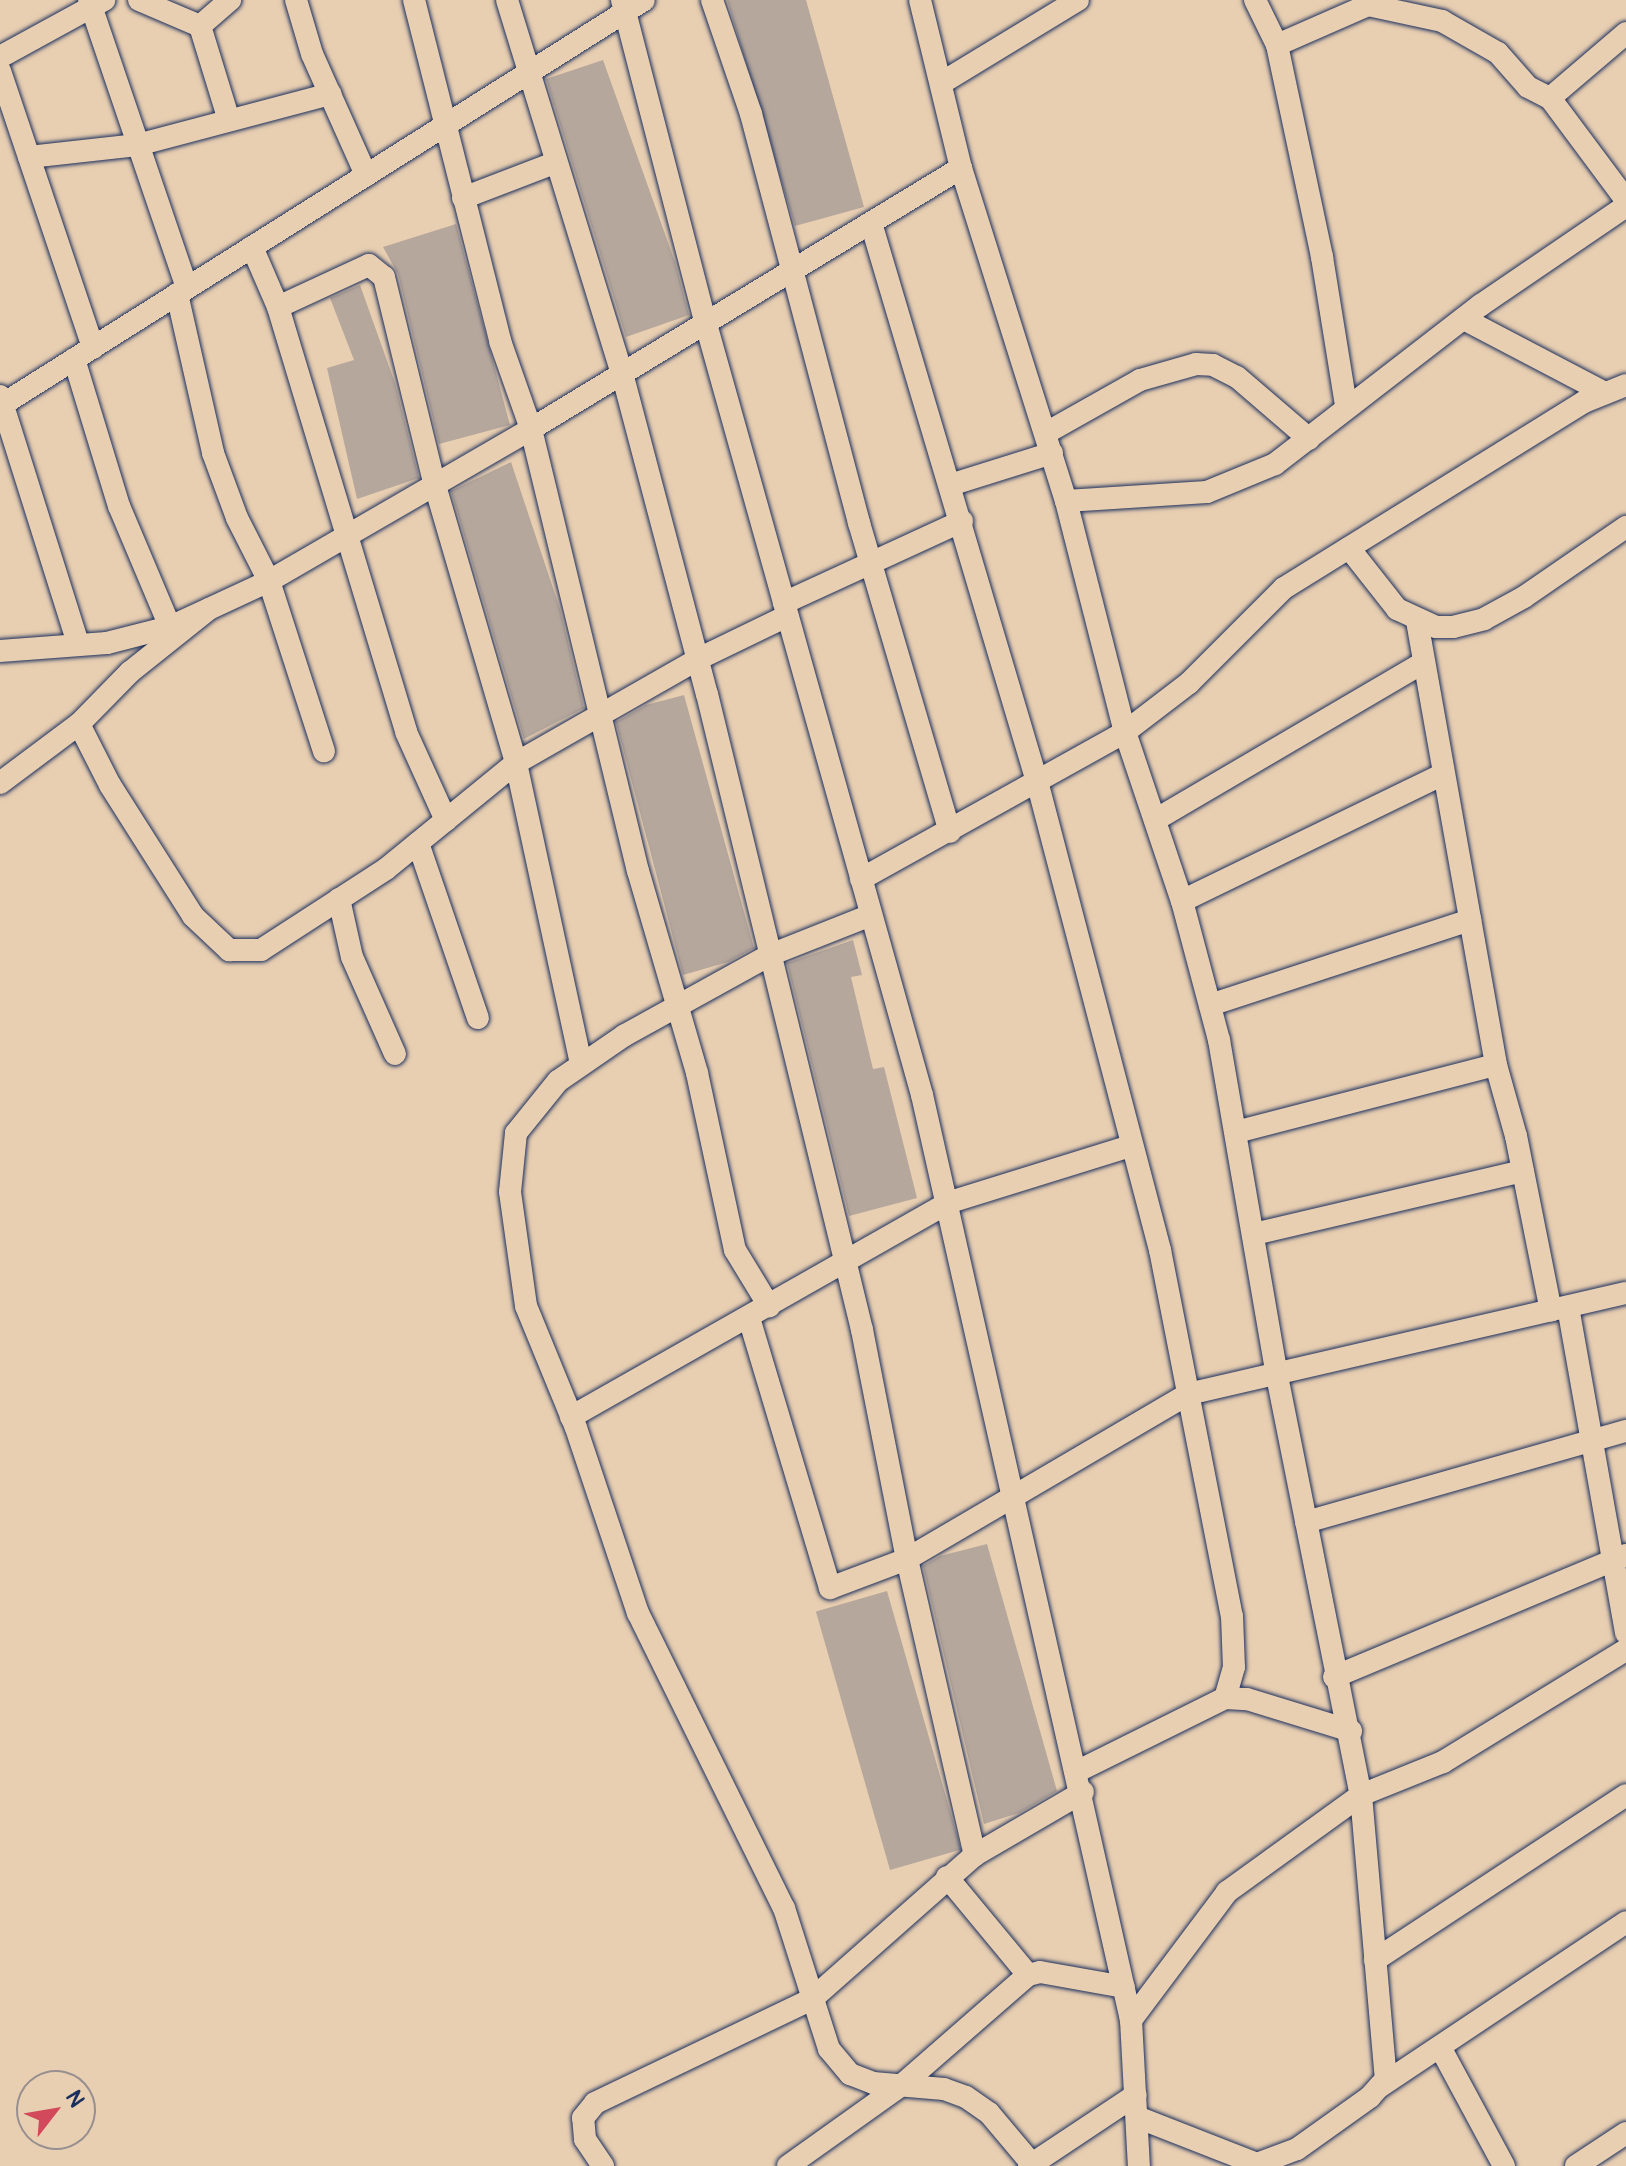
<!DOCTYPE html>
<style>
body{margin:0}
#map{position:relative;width:1626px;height:2166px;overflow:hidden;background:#e9cfb1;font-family:Pangolin,sans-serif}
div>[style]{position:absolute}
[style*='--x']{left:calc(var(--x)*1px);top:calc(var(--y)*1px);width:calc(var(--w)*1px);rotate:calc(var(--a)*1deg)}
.building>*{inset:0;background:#b6a79c;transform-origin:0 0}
.roads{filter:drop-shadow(0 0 2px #1b2f5e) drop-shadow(0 0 2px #1b2f5e)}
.minor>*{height:22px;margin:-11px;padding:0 11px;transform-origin:11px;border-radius:11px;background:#e9cfb1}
span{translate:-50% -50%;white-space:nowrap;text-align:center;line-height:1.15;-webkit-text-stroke:8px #e9cfb1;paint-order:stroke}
.north{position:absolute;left:16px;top:2070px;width:80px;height:80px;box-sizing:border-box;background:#e9cfb1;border:2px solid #978f90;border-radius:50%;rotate:59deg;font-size:22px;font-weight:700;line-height:32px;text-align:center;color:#1b2f5e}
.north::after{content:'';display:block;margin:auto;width:28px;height:36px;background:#d1495b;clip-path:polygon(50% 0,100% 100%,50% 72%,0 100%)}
</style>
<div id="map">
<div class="building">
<div style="clip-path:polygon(727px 0,806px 0,864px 207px,795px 226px)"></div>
<div style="clip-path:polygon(603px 60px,675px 262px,689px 315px,626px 337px,546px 79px)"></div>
<div style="clip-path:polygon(456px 224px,510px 425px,439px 444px,398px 274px,383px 247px)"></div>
<div style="clip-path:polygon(360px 285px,395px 383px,419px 478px,357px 499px,327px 368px,354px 360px,330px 298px)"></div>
<div style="clip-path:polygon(511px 462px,560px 609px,584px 708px,524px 739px,451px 491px)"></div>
<div style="clip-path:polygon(684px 695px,754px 948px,728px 962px,683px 975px,616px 722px,646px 705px)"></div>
<div style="clip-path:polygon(853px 940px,862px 975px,851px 977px,873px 1069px,884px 1067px,917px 1198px,849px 1216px,787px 963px)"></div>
<div style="clip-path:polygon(987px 1544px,1057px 1791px,1019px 1813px,984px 1824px,923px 1566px,940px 1556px)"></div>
<div style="left:887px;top:1591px;width:269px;height:74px;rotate:74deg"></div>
</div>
<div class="roads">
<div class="minor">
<div style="--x:89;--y:0;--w:304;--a:71.2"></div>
<div style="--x:139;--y:0;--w:66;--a:23.1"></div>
<div style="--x:200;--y:26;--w:40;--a:-41"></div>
<div style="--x:296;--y:0;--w:56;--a:73.5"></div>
<div style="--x:312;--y:54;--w:133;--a:65.9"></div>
<div style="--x:414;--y:0;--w:352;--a:75.8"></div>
<div style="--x:500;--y:341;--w:93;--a:70.6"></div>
<div style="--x:531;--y:429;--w:455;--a:76.4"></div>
<div style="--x:638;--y:871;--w:210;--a:73.7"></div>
<div style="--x:697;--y:1073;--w:181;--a:77.9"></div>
<div style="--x:735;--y:1250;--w:66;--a:58.7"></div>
<div style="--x:507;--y:0;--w:390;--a:72.9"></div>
<div style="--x:622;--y:373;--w:332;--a:75.2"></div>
<div style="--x:707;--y:694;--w:655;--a:76.3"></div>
<div style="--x:862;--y:1330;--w:233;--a:78.9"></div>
<div style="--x:907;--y:1559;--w:304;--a:77.1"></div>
<div style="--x:622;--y:0;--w:335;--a:75.5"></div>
<div style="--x:706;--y:324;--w:801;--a:74.35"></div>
<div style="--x:922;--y:1095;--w:948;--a:77.27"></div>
<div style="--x:1131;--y:2020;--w:146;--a:86.9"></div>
<div style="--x:712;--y:0;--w:120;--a:71.1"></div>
<div style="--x:751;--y:114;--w:423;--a:75.2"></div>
<div style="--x:859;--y:523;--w:322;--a:73.6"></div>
<div style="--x:920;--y:0;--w:173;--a:76.3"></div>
<div style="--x:961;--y:168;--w:349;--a:72.5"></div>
<div style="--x:1066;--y:501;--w:238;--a:75.7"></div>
<div style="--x:1125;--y:732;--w:178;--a:71.4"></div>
<div style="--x:1182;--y:901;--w:144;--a:75.1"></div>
<div style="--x:1219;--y:1040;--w:341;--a:80.2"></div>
<div style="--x:1277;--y:1376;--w:427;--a:78.7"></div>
<div style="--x:1361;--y:1795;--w:285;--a:85"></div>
<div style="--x:1386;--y:2079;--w:24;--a:132"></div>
<div style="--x:1370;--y:2097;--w:90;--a:144.5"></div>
<div style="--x:1297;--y:2149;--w:43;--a:159.4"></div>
<div style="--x:1257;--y:2164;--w:129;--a:-158.6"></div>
<div style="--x:1255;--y:0;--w:50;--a:63.9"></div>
<div style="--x:1277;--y:45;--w:99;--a:-23.7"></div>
<div style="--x:1368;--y:5;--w:76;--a:12.2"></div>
<div style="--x:1442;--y:21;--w:64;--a:29.7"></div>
<div style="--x:1498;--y:53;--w:45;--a:48.6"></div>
<div style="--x:1528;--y:87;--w:25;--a:27"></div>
<div style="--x:1550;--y:98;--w:127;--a:53.3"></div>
<div style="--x:200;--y:26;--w:98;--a:72.9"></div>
<div style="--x:1277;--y:45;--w:217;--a:78"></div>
<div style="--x:1322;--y:257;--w:151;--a:80.8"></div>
<div style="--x:0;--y:57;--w:119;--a:-28.7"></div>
<div style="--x:0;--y:71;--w:292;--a:71.4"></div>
<div style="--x:943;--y:82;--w:158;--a:-31.3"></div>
<div style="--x:1550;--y:98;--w:100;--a:-40.5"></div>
<div style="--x:29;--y:157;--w:109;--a:-6.3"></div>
<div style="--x:137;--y:145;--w:200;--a:-14.8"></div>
<div style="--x:463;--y:198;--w:97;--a:-21"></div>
<div style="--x:871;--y:223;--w:586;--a:73.45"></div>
<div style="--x:1038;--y:785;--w:481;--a:75.3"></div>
<div style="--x:1160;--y:1250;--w:373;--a:78.9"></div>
<div style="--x:1232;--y:1616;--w:51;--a:87.8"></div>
<div style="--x:1234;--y:1667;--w:32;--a:106"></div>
<div style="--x:252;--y:247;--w:65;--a:66.6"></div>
<div style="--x:278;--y:307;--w:444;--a:73.2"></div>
<div style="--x:406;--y:732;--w:97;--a:65.6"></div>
<div style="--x:177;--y:294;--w:163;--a:77.2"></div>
<div style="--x:213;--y:453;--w:69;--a:69.7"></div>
<div style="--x:237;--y:518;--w:71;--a:63.1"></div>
<div style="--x:269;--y:581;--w:179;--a:72.1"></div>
<div style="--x:278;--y:307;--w:100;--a:-24.8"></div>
<div style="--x:369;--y:265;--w:19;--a:39"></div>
<div style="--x:384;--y:277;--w:211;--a:76.3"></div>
<div style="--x:434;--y:482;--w:293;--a:73.7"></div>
<div style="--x:516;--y:763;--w:307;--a:77.8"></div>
<div style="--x:1464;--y:319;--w:159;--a:27.7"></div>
<div style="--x:74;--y:359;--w:154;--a:73"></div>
<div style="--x:119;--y:506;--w:131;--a:67.1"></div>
<div style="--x:0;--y:396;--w:260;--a:72.5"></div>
<div style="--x:0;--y:406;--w:761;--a:-32.23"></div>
<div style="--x:1046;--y:433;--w:108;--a:-29.4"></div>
<div style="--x:1140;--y:380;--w:58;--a:-15.9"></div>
<div style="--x:1196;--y:364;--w:17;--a:3"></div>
<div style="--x:1213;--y:365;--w:27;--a:27"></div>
<div style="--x:1237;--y:377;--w:95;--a:40.7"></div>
<div style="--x:950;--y:485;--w:107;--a:-17.4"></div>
<div style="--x:1066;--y:501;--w:141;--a:-3.7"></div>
<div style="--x:1207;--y:492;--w:74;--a:-22.4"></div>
<div style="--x:1275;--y:464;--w:260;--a:-37.7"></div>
<div style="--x:1481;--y:305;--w:176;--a:-34.3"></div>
<div style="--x:1349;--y:548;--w:78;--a:51.8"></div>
<div style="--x:1397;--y:609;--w:43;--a:24.8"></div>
<div style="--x:1436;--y:627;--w:17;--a:0"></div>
<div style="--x:1453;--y:627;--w:32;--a:-14"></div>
<div style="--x:1484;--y:619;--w:46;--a:-28.8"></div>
<div style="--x:1524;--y:597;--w:124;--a:-34.5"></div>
<div style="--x:784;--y:603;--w:196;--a:-24.7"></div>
<div style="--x:209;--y:609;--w:101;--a:141.4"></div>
<div style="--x:130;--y:672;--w:73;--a:134.4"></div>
<div style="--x:79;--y:724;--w:68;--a:63.1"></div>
<div style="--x:110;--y:785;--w:155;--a:57.6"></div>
<div style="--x:193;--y:916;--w:50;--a:43.4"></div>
<div style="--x:229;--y:950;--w:32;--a:0"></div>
<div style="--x:261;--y:950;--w:149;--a:-32.9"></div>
<div style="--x:386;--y:869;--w:168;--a:-39.2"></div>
<div style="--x:516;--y:763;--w:210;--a:-29.7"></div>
<div style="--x:698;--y:659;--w:99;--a:-25.8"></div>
<div style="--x:1417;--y:621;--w:451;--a:79.9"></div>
<div style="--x:1496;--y:1065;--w:74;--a:74.3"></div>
<div style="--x:1516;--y:1136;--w:178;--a:78.7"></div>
<div style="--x:0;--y:651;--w:107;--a:-4.3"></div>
<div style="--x:107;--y:643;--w:65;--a:-14.3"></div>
<div style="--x:170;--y:627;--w:109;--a:-24.9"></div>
<div style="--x:269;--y:581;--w:303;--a:-30.1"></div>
<div style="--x:531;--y:429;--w:503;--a:-31.26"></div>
<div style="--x:0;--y:783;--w:99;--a:-36.8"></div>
<div style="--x:1155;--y:820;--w:312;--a:-30.4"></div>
<div style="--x:418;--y:843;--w:185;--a:71.1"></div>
<div style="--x:861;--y:879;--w:302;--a:-29.1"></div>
<div style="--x:1125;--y:732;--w:81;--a:-37.4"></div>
<div style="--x:1189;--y:683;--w:134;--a:-45"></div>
<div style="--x:1284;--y:588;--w:353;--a:-31.8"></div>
<div style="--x:1584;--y:402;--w:45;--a:-22"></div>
<div style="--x:339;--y:899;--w:59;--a:77.4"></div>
<div style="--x:352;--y:957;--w:106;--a:66.1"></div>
<div style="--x:1182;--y:901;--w:291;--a:-25.9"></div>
<div style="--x:871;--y:915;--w:109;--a:158.4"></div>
<div style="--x:770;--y:955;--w:166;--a:151.1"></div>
<div style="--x:625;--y:1035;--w:81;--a:145.5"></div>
<div style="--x:558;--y:1081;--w:67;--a:128.9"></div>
<div style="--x:516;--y:1133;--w:59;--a:95.8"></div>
<div style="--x:510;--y:1192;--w:115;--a:82"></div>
<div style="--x:526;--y:1306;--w:132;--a:67.7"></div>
<div style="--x:576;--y:1428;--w:195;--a:71.5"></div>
<div style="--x:638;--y:1613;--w:329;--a:63.7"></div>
<div style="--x:784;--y:1908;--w:148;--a:72.3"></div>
<div style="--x:829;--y:2049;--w:33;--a:50"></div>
<div style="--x:850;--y:2074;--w:25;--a:21"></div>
<div style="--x:873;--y:2083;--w:71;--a:4.8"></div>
<div style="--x:944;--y:2089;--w:23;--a:20"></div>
<div style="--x:966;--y:2097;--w:28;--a:35"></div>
<div style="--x:989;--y:2113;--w:67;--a:49.9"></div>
<div style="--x:1210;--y:1005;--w:274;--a:-18.1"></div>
<div style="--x:1236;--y:1132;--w:268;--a:-14.5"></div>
<div style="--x:1254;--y:1234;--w:276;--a:-13.2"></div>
<div style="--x:1568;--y:1307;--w:331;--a:79.9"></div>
<div style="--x:749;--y:1318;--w:282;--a:73.3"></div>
<div style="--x:830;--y:1588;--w:82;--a:-20.6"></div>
<div style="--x:907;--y:1559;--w:326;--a:-30.4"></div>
<div style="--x:1188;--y:1394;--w:449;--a:-13"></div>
<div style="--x:571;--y:1417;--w:433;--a:-29.6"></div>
<div style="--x:947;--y:1203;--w:192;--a:-17.3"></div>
<div style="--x:1306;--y:1522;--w:333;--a:-15.9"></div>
<div style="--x:1334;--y:1677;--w:316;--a:-22.7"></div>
<div style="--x:1078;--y:1771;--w:164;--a:-26.4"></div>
<div style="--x:1225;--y:1698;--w:22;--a:3"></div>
<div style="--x:1247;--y:1699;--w:109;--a:17.1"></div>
<div style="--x:947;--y:1877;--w:127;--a:50.4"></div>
<div style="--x:1375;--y:1960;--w:300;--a:-33.3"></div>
<div style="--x:1131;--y:2020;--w:160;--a:-53.1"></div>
<div style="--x:1227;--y:1892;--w:165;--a:-35.9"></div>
<div style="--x:1361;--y:1795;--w:88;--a:-21.9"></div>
<div style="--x:1443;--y:1762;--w:215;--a:-31.5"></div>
<div style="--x:1440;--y:2047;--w:135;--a:61.7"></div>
<div style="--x:1379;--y:2087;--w:297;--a:-33.7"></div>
<div style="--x:603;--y:2166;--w:32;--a:-124"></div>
<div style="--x:585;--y:2139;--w:21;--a:-95"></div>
<div style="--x:583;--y:2118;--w:19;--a:-51"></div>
<div style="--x:595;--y:2103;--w:241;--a:-25.6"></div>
<div style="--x:812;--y:1999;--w:217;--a:-41.5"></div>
<div style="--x:975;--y:1855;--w:125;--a:-30.3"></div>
<div style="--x:788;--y:2166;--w:141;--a:-35.5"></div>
<div style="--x:903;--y:2084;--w:166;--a:-41.1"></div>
<div style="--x:1028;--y:1975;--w:12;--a:-14"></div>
<div style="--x:1040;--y:1972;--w:85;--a:10.1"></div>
<div style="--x:1029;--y:2166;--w:128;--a:-33.6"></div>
<div style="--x:1576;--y:2166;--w:60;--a:-33.4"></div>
</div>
</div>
<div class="north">N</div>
</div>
